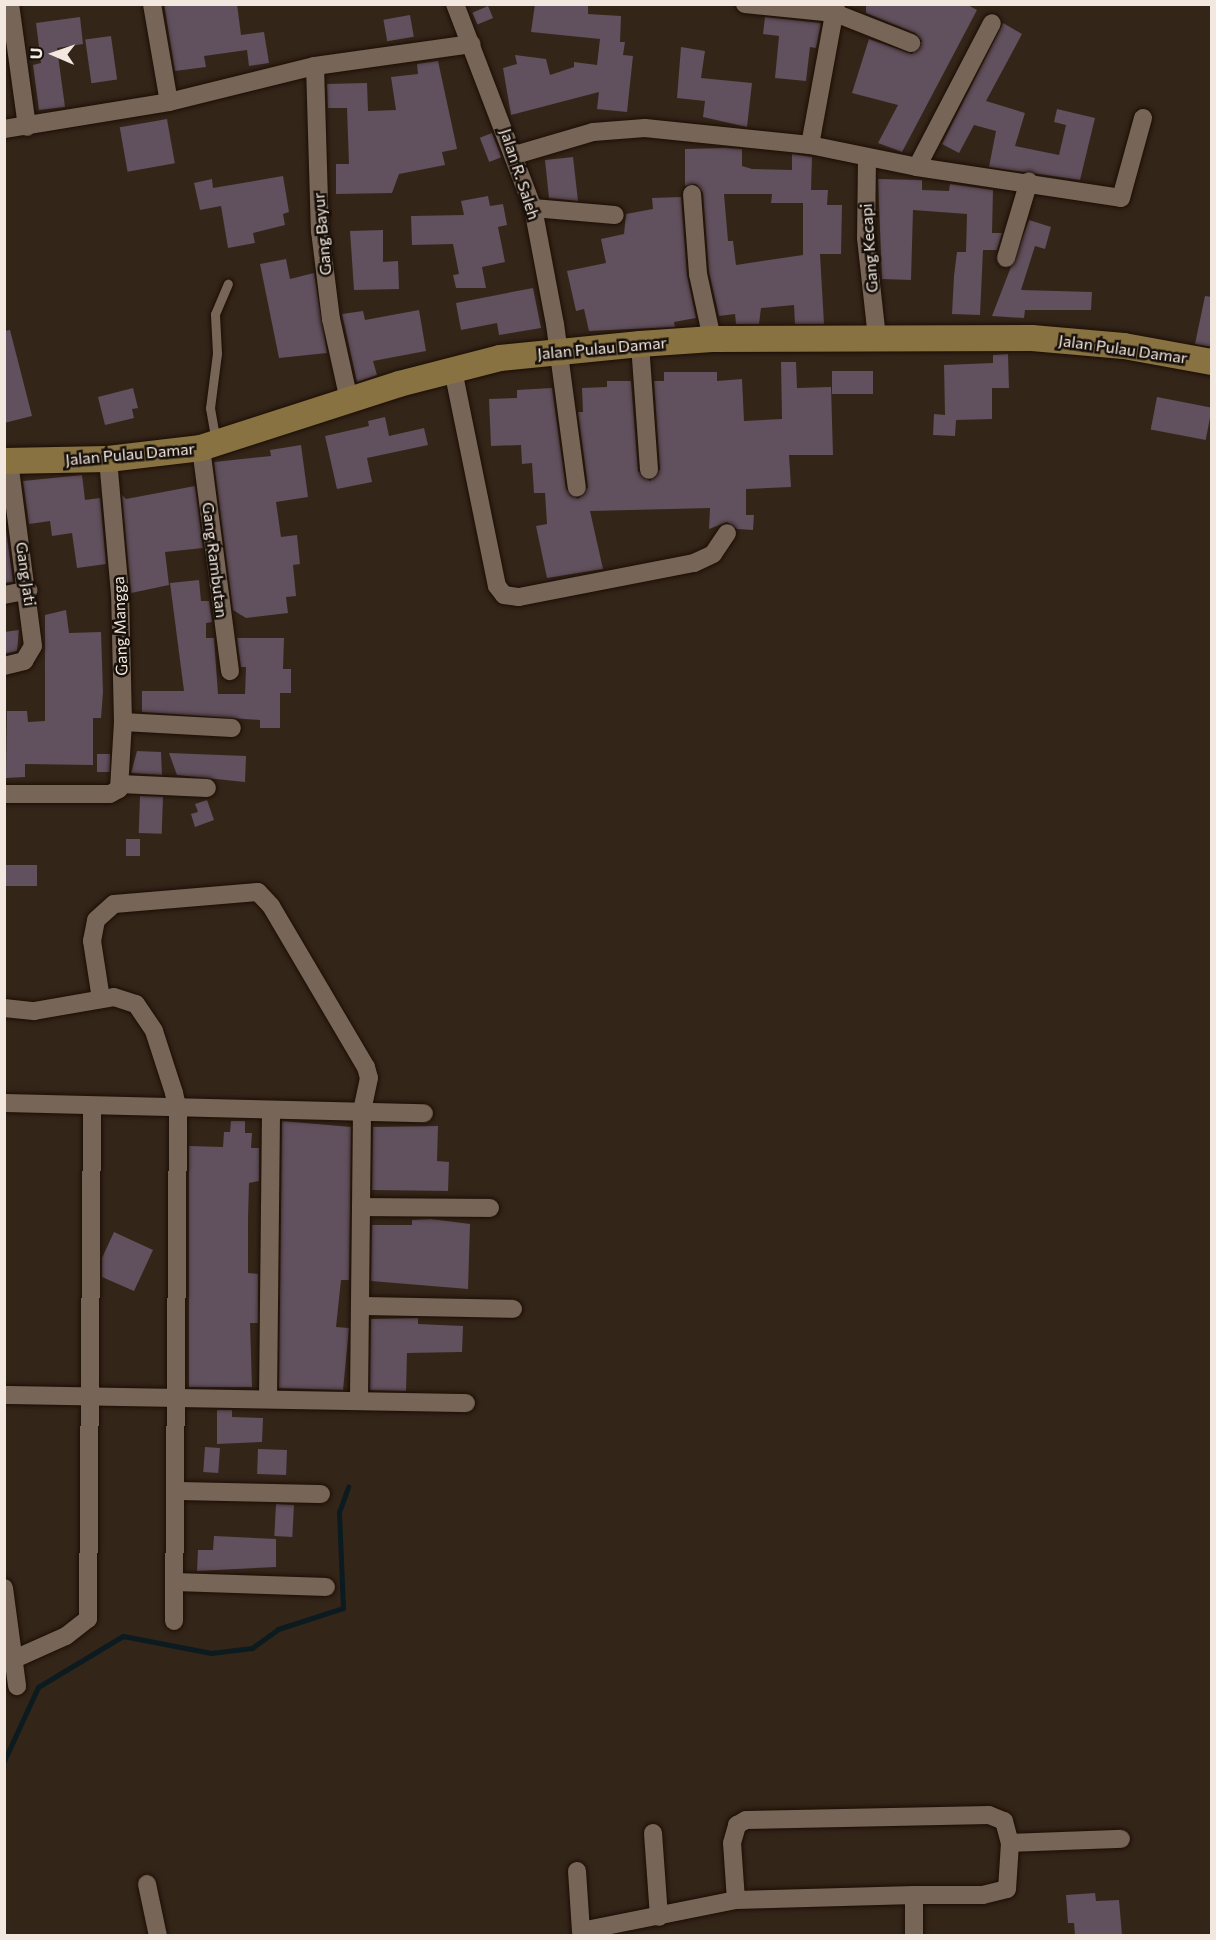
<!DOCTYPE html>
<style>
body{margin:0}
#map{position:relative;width:1216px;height:1940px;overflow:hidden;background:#342519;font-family:Commissioner,sans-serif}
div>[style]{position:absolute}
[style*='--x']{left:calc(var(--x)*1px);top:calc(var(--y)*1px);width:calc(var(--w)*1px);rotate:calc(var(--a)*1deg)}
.stream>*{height:5px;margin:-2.5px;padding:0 2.5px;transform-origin:2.5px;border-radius:2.5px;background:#0b1b20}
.building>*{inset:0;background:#61505d;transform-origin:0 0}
.roads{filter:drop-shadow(0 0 2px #1b0e04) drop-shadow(0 0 2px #1b0e04)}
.lane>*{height:9px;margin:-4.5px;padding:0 4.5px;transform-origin:4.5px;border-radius:4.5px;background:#776557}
.street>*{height:18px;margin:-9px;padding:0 9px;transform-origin:9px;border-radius:9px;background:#776557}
.secondary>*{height:26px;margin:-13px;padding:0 13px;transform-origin:13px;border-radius:13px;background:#887242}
span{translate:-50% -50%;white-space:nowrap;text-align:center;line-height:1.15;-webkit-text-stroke:5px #17100a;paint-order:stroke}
.street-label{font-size:16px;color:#f3e8e0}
.frame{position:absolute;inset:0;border:6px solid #f3e8e0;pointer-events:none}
.north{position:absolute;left:24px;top:24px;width:60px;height:60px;-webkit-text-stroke:4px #17100a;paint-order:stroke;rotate:272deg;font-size:16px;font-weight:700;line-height:24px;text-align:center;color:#f3e8e0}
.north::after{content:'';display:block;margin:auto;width:21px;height:27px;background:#f3e8e0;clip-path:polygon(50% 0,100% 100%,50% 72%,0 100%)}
</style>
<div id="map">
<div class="stream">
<div style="--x:4;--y:1761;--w:81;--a:-65.3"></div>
<div style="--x:38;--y:1687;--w:99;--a:-31"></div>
<div style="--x:123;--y:1636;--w:90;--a:10.9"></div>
<div style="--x:211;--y:1653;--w:41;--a:-7"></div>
<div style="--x:252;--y:1648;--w:32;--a:-36"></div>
<div style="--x:278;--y:1629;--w:68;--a:-17.9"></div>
<div style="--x:343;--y:1608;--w:96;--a:-92.4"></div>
<div style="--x:339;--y:1512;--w:27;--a:-70"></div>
</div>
<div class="building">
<div style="clip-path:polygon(164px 4px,237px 4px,241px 35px,264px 32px,269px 63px,249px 66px,247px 50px,204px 56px,206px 67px,175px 71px)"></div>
<div style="clip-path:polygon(535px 4px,588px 4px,588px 14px,621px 16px,620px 42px,625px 42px,623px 55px,633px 56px,627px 112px,597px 109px,599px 92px,511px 115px,503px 68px,517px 64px,515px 55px,546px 59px,550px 75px,574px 67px,574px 62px,597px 65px,600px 39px,531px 32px)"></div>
<div style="clip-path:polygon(866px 4px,966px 4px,977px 10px,902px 152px,878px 143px,898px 105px,852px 93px,869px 39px,912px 54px,922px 41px,915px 33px,866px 13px)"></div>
<div style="left:488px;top:6px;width:13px;height:17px;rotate:67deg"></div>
<div style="left:410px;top:15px;width:22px;height:27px;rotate:80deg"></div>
<div style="clip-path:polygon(80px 17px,83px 44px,57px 48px,65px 107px,39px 110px,33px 65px,41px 63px,36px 23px)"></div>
<div style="clip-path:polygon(765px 17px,821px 23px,816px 48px,810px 47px,806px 81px,775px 78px,779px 36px,763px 34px)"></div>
<div style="clip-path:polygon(1003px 23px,1022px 34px,986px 101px,1025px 113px,1015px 146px,1059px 155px,1066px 125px,1054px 122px,1057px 109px,1095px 118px,1080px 180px,989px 167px,996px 131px,974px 125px,959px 153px,942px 144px)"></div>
<div style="left:111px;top:36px;width:44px;height:26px;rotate:82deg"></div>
<div style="clip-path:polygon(681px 47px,705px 51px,701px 78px,752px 83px,747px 127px,703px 117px,705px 101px,677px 98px)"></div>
<div style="clip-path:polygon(438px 61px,457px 149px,442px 152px,445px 165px,399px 174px,392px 193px,336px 194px,336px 164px,349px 164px,347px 108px,328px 108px,327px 84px,367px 83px,368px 111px,396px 110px,391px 77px,418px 74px,417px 64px)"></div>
<div style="left:167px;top:119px;width:45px;height:48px;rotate:80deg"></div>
<div style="left:492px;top:133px;width:26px;height:13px;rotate:69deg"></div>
<div style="clip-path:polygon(evenodd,725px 148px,742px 149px,742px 166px,752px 169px,792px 170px,792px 154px,812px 157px,811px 190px,828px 190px,827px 205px,842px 205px,841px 254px,820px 254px,824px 324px,795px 324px,794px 305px,761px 308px,759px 324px,736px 324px,735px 314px,719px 316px,709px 272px,703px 193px,696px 184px,685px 186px,685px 149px,725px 148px,724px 194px,772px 194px,771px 203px,803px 203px,803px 255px,736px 265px,733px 241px,728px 241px,724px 194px)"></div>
<div style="clip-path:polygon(573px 157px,578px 201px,549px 198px,545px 160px)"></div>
<div style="clip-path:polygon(283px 176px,289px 212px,283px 214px,285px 225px,253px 233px,255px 243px,228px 248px,221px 206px,200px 210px,194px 183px,212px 179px,213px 188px)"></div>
<div style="clip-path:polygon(878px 179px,922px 180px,922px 190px,949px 191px,950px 184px,993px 190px,992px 233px,1002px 233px,997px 250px,983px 250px,980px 315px,952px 314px,954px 276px,957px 252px,966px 252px,967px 214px,913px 210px,911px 280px,882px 279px)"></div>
<div style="clip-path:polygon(488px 196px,490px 206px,503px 204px,507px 225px,498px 227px,505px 262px,482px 267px,486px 288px,456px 288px,453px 275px,459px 274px,453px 244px,412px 245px,411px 216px,464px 215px,461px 201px)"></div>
<div style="clip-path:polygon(681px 197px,687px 275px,696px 318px,674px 322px,675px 327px,589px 331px,584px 309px,576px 311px,567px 271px,606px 263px,601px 239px,624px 234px,626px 214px,653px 209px,652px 198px)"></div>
<div style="clip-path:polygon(1029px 220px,1051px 227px,1045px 249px,1035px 246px,1021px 290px,1092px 292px,1091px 310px,1025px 310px,1024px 318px,992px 316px)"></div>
<div style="clip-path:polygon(383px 230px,383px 262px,398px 261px,399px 289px,354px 290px,350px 231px)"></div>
<div style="clip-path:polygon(286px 259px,290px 279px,314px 273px,327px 353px,279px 358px,260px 264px)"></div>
<div style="clip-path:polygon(533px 288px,541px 328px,499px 335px,497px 323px,461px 330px,456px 303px)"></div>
<div style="clip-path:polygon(1205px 296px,1212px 297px,1212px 347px,1195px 344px)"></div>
<div style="clip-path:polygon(419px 310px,426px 351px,373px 361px,377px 375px,357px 382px,342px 314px,363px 311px,365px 320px)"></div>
<div style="clip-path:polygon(10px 330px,32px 416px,4px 423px,4px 331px)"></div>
<div style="clip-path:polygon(1008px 354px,1009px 388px,992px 388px,992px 419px,956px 420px,955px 436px,933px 435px,934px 414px,945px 415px,944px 365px,993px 363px,993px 355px)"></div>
<div style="clip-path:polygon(781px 362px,796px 362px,797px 388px,831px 387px,833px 455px,789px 455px,791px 487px,746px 489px,746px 515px,754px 515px,753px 530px,737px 529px,727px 522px,709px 529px,710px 508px,590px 511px,603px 569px,547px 578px,536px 526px,547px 524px,545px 493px,534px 493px,532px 463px,522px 464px,521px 445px,491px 446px,489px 399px,517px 398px,517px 390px,552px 388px,566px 489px,578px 499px,588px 487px,578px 412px,583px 412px,582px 388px,607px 387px,607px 381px,631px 381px,638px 471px,650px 481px,660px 469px,654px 381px,664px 381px,664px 372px,717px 372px,717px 381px,742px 379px,744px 421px,782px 419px)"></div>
<div style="left:873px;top:371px;width:23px;height:41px;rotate:90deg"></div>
<div style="clip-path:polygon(133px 388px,138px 408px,132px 409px,134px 418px,105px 425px,98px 397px)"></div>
<div style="left:1157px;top:397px;width:56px;height:33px;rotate:11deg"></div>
<div style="clip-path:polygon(385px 417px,389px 436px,424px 428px,428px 445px,367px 458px,372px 482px,337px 489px,325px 436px,369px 426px,368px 421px)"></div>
<div style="clip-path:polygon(301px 445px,308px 497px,276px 502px,281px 537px,297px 535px,300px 564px,293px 565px,296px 596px,286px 597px,288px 613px,246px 618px,233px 610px,214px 462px,271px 456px,270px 450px)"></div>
<div style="clip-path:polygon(82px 475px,85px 500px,100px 498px,106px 564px,77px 568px,72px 533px,52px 536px,50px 521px,29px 524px,23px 481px)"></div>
<div style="clip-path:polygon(195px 486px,203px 548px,165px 552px,169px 585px,131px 593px,122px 495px,126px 499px)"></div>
<div style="clip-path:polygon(4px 514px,13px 582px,4px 583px)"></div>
<div style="clip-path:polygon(199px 580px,201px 601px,209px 601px,212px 622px,206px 623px,206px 638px,214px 638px,218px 694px,245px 694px,246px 667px,241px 667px,237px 638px,284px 638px,283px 669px,291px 669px,291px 693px,280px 693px,280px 728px,260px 728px,260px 720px,142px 712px,142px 691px,184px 691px,170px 583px)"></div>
<div style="clip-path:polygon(66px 610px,69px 633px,101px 632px,103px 692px,101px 718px,93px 718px,93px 765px,25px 764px,25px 777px,6px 778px,7px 711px,27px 711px,28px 722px,45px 721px,45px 615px)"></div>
<div style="clip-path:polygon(19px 630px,17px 651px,4px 654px,4px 632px)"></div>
<div style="clip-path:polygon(137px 751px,161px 752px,162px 775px,131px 773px)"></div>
<div style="clip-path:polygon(169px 753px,246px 756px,245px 782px,177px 775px)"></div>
<div style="left:97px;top:754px;width:13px;height:18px"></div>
<div style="left:140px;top:796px;width:23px;height:37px;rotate:2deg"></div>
<div style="clip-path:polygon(207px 800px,214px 820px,195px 827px,191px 814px,198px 812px,195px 804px)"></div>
<div style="left:140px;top:839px;width:17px;height:14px;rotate:90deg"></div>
<div style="left:6px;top:865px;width:31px;height:21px"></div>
<div style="clip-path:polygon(231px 1121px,245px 1121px,245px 1133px,252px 1133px,251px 1148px,259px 1148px,259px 1181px,249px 1183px,248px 1219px,248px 1273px,258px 1274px,258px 1323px,250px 1323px,252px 1387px,189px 1387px,189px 1146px,223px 1147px,224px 1132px,230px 1132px)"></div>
<div style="clip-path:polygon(282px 1121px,351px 1127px,349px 1280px,341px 1280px,336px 1327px,349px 1328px,343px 1390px,279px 1388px)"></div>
<div style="clip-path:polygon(438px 1126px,437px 1161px,449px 1162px,448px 1191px,372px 1190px,373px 1127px)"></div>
<div style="clip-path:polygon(431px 1219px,470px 1224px,468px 1289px,371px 1281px,372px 1225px,412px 1225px,412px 1220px)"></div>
<div style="clip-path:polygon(114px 1232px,153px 1250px,134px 1291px,102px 1277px,102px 1258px)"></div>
<div style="clip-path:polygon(418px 1318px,418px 1324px,463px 1326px,462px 1352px,407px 1353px,406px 1391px,370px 1390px,371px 1319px)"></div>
<div style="clip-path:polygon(217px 1410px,232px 1410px,232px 1417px,263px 1418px,262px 1442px,217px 1444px)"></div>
<div style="left:205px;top:1447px;width:15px;height:25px;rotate:4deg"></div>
<div style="left:258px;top:1449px;width:29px;height:25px;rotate:2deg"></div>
<div style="left:276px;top:1504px;width:18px;height:32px;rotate:3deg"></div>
<div style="clip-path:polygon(214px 1536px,276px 1539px,276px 1567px,197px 1571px,198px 1550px,213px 1550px)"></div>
<div style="clip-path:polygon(1095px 1893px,1096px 1901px,1119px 1900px,1122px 1935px,1075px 1935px,1074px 1923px,1068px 1923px,1066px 1895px)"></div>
</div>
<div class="roads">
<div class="lane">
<div style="--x:216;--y:442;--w:35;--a:-100"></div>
<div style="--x:210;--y:408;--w:55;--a:-82.7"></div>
<div style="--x:217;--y:353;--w:39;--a:-93"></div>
<div style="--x:215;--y:314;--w:33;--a:-67"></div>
</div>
<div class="street">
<div style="--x:10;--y:4;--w:124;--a:82.1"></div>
<div style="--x:152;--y:4;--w:99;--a:80.2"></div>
<div style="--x:455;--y:4;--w:218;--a:69.1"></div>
<div style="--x:533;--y:208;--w:118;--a:79.3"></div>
<div style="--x:555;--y:324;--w:165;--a:82.4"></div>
<div style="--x:745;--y:4;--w:90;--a:5.7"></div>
<div style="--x:835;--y:13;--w:82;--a:21.5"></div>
<div style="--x:315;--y:66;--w:165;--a:88.3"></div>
<div style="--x:320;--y:231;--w:89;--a:82.9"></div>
<div style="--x:331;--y:319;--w:83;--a:77.5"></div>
<div style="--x:4;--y:129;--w:167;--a:-9.3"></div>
<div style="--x:169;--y:102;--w:150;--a:-13.9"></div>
<div style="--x:315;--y:66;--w:158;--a:-8"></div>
<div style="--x:810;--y:145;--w:143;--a:-79.6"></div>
<div style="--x:515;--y:155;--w:81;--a:-16.4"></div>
<div style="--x:593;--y:132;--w:52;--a:-4.4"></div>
<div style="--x:645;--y:128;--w:166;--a:5.9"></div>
<div style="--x:810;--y:145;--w:109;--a:11.6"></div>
<div style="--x:917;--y:167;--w:206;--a:8.6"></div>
<div style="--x:1121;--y:198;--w:83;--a:-74.6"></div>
<div style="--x:867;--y:158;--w:80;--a:90.7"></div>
<div style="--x:866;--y:238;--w:101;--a:83.7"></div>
<div style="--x:917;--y:167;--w:162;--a:-62.5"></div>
<div style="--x:692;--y:194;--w:80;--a:85.7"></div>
<div style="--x:698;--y:274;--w:66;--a:77.8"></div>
<div style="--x:533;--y:208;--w:82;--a:4.9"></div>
<div style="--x:1006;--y:258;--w:80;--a:-73.4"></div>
<div style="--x:640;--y:344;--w:126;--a:85.9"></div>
<div style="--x:453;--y:370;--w:220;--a:78.5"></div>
<div style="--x:497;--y:586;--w:11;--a:52"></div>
<div style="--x:504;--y:595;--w:15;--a:8"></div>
<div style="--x:519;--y:597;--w:178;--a:-11"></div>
<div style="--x:694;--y:563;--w:21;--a:-25"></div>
<div style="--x:713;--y:554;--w:25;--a:-56"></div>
<div style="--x:201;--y:448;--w:225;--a:82.6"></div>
<div style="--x:4;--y:595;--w:25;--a:-11"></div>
<div style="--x:4;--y:666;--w:21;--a:-14"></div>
<div style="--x:24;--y:661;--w:17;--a:-59"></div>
<div style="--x:33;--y:646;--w:187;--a:-97.4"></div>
<div style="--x:123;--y:722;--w:109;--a:3.2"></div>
<div style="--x:120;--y:784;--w:87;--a:2.6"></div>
<div style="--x:4;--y:794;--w:106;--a:0"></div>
<div style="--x:110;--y:794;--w:10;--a:-29"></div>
<div style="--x:119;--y:789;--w:67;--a:-86.6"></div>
<div style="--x:123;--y:722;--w:128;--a:-91.3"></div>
<div style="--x:120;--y:594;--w:136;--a:-95.1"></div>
<div style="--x:101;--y:999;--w:59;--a:-98.8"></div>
<div style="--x:92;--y:941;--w:21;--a:-79"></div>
<div style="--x:96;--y:920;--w:24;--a:-42"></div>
<div style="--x:114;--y:904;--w:144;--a:-4.8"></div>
<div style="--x:258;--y:892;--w:19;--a:47"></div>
<div style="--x:271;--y:906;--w:187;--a:59.5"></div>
<div style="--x:366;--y:1067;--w:11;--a:75"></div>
<div style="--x:369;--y:1078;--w:35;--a:102"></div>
<div style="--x:362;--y:1112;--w:288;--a:90.6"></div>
<div style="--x:4;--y:1008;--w:30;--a:6"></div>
<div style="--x:34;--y:1011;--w:81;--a:-9.9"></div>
<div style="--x:114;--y:997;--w:23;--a:18"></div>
<div style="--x:136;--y:1004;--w:32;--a:56"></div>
<div style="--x:154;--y:1031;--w:65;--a:72.1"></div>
<div style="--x:174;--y:1093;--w:17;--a:77"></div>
<div style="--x:178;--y:1110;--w:511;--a:90.45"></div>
<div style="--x:4;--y:1103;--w:420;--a:1.4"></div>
<div style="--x:361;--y:1207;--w:129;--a:0.4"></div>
<div style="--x:360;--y:1306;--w:153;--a:1.1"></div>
<div style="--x:4;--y:1395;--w:462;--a:1"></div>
<div style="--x:268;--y:1399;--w:288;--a:-89.4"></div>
<div style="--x:177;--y:1491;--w:144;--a:1.2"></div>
<div style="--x:176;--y:1582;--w:150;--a:1.9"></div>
<div style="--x:4;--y:1588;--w:99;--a:82.4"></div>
<div style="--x:10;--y:1661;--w:61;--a:-24.1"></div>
<div style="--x:66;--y:1636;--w:28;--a:-38"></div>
<div style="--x:88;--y:1619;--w:513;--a:-89.55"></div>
<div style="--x:653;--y:1833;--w:84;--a:85.9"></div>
<div style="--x:1010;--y:1843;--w:111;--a:-2.1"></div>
<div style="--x:577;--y:1871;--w:60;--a:86.2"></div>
<div style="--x:581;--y:1931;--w:158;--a:-11.3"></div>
<div style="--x:736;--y:1900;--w:178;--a:-1.6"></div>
<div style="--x:914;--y:1895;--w:41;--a:90"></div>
<div style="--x:147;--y:1884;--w:53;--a:78.1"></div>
<div style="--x:736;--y:1900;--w:57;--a:-94"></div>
<div style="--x:732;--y:1843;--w:19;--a:-74"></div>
<div style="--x:737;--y:1825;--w:10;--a:-29"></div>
<div style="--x:746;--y:1820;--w:243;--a:-1.2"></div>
<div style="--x:989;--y:1815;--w:16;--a:22"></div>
<div style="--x:1004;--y:1821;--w:23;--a:75"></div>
<div style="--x:1010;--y:1843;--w:46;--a:93.7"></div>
<div style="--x:1007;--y:1889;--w:25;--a:166"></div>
<div style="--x:983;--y:1895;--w:69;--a:180"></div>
</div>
<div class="secondary">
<div style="--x:4;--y:461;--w:104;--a:-1.1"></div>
<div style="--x:108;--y:459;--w:94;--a:-6.7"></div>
<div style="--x:201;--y:448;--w:208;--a:-17.9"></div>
<div style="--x:399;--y:384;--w:104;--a:-14.4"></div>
<div style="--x:500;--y:358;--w:141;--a:-5.7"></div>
<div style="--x:640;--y:344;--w:72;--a:-4"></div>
<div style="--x:712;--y:339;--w:320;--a:-0.2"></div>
<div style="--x:1032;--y:338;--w:92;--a:5"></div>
<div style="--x:1124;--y:346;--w:89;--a:10.3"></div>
</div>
</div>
<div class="street-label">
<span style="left:520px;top:174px;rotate:72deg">Jalan R. Saleh</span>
<span style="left:322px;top:234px;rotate:-95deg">Gang Bayur</span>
<span style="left:869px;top:248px;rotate:-94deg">Gang Kecapi</span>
<span style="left:602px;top:348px;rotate:-5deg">Jalan Pulau Damar</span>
<span style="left:1123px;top:349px;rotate:8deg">Jalan Pulau Damar</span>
<span style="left:130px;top:454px;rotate:-5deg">Jalan Pulau Damar</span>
<span style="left:215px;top:560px;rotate:83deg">Gang Rambutan</span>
<span style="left:26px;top:574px;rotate:82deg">Gang Jati</span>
<span style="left:120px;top:626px;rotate:-92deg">Gang Mangga</span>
</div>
<div class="frame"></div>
<div class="north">U</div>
</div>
